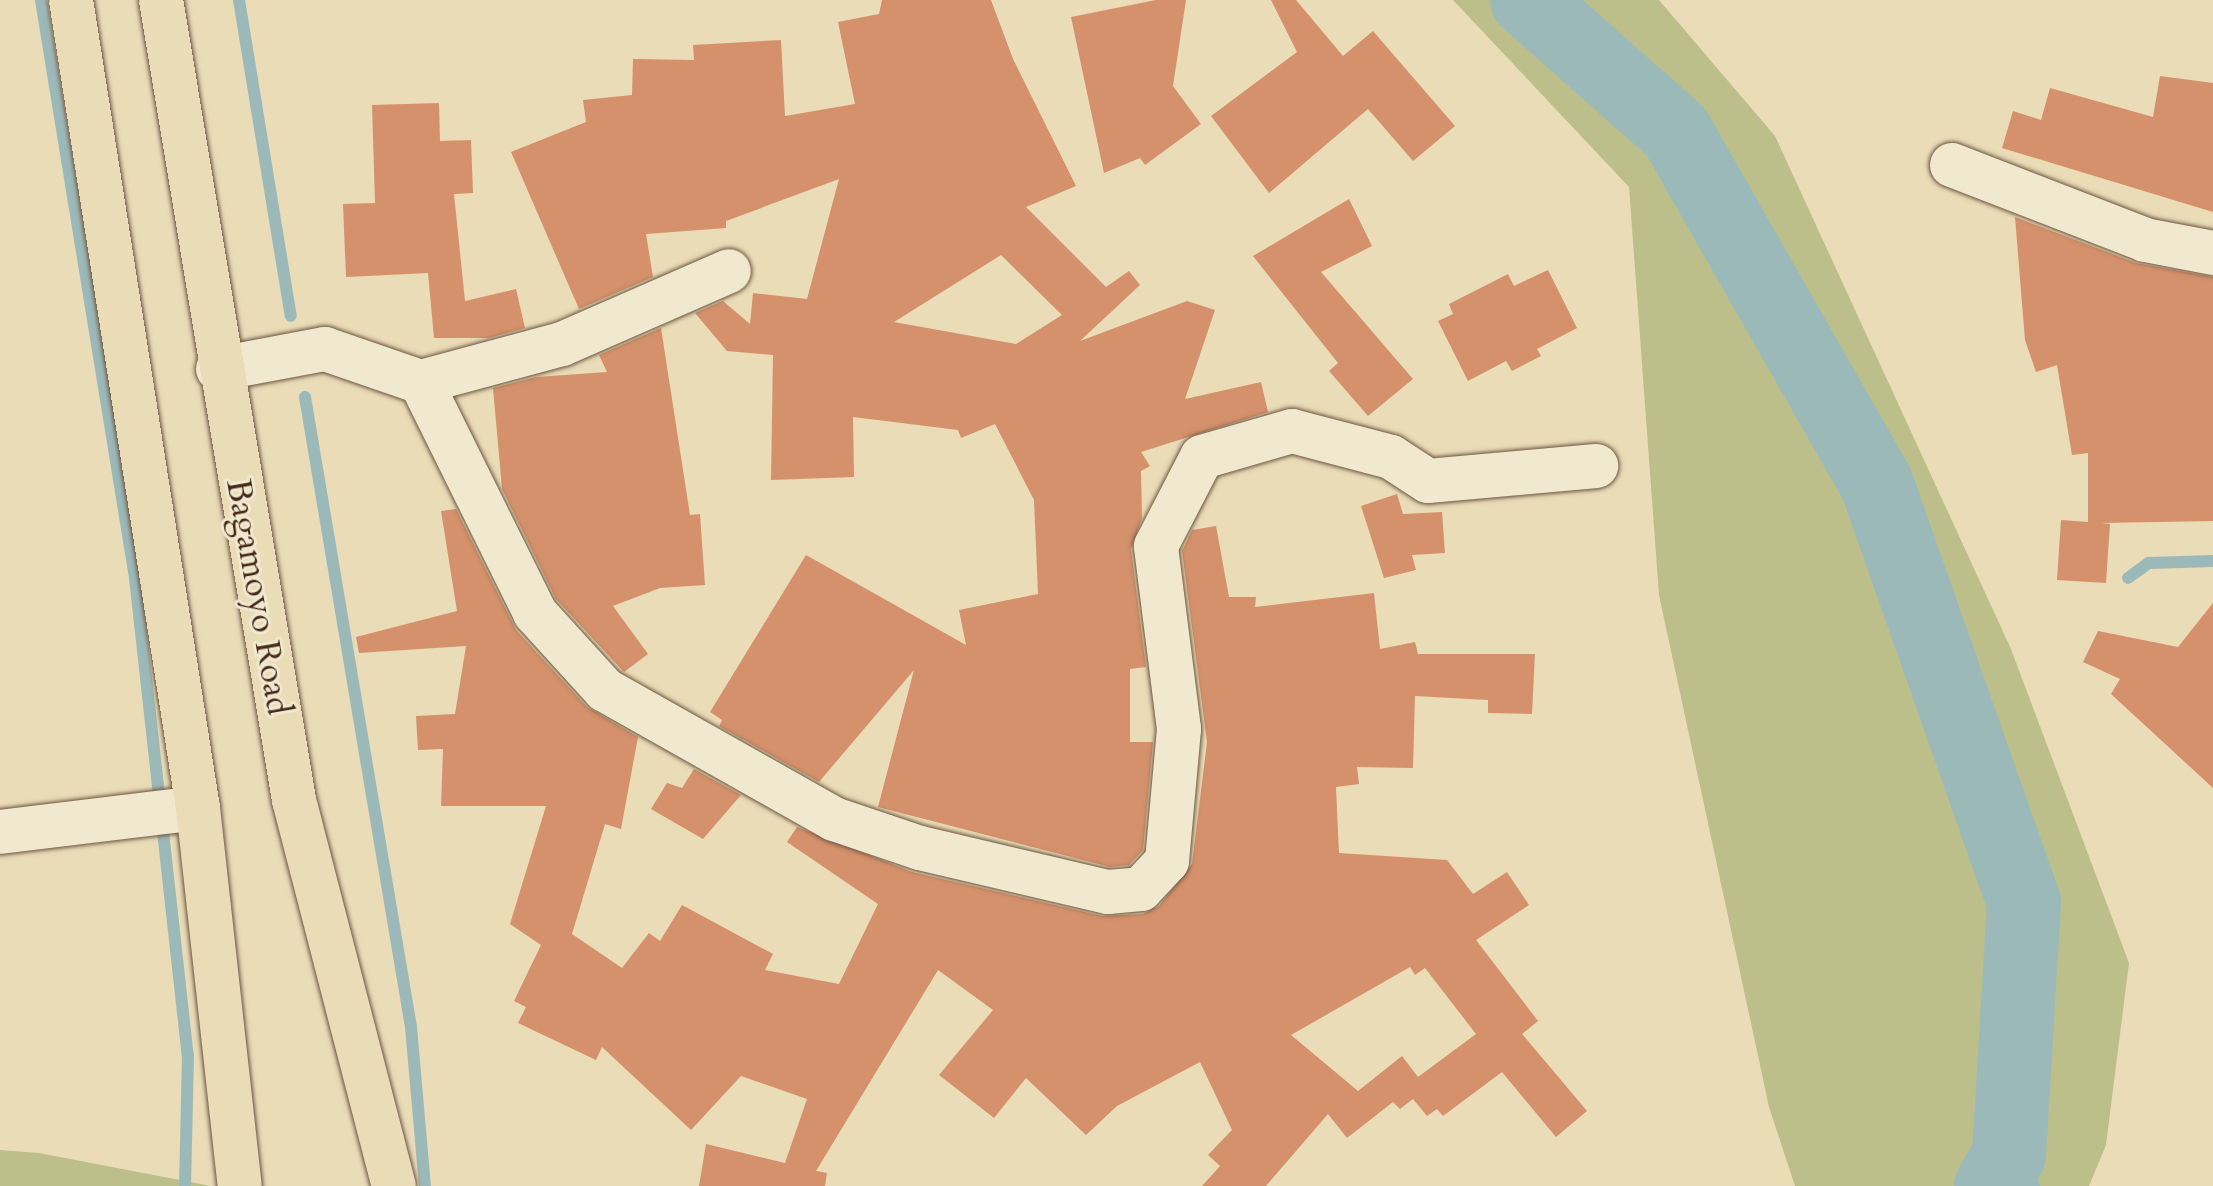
<!DOCTYPE html>
<style>
body{margin:0}
#map{position:relative;width:2213px;height:1186px;overflow:hidden;background:#e9dcb7;font-family:Cardo,serif}
div>[style]{position:absolute}
[style*='--x']{left:calc(var(--x)*1px);top:calc(var(--y)*1px);width:calc(var(--w)*1px);rotate:calc(var(--a)*1deg)}
.green>*{inset:0;background:#bcbf8a}
.stream>*{height:12px;margin:-6px;padding:0 6px;transform-origin:6px;border-radius:6px;background:#9cb9b9}
.river>*{height:74px;margin:-37px;padding:0 37px;transform-origin:37px;border-radius:37px;background:#9cb9b9}
.building>*{inset:0;background:#d4916b}
.roads{filter:drop-shadow(0 0 2px #6d5541) drop-shadow(0 0 2px #6d5541)}
.minor>*{height:44px;margin:-22px;padding:0 22px;transform-origin:22px;border-radius:22px;background:#f1e8d0}
.highway>*{height:44px;margin:-22px;padding:0 22px;transform-origin:22px;border-radius:22px;background:#e9dcb7}
span{translate:-50% -50%;white-space:nowrap;text-align:center;line-height:1.15;-webkit-text-stroke:6px #f1e8d0;paint-order:stroke}
.street-label{font-size:34px;color:#44281a}
</style>
<div id="map">
<div class="green">
<div style="clip-path:polygon(1453px 0,1659px 0,1775px 136px,2011px 649px,2129px 963px,2106px 1145px,2089px 1186px,1795px 1186px,1769px 1107px,1659px 595px,1629px 187px)"></div>
<div style="clip-path:polygon(0 1150px,39px 1153px,211px 1186px,0 1186px)"></div>
</div>
<div class="stream">
<div style="--x:41;--y:0;--w:586;--a:80.76"></div>
<div style="--x:135;--y:578;--w:480;--a:83.7"></div>
<div style="--x:188;--y:1055;--w:131;--a:91.3"></div>
<div style="--x:239;--y:0;--w:320;--a:80.7"></div>
<div style="--x:305;--y:397;--w:639;--a:80.45"></div>
<div style="--x:411;--y:1027;--w:160;--a:85"></div>
<div style="--x:2128;--y:578;--w:26;--a:-36"></div>
<div style="--x:2149;--y:563;--w:64;--a:-1.8"></div>
<div style="--x:2009;--y:1155;--w:40;--a:51"></div>
</div>
<div class="river">
<div style="--x:1527;--y:0;--w:199;--a:41.5"></div>
<div style="--x:1676;--y:132;--w:406;--a:60.3"></div>
<div style="--x:1877;--y:485;--w:443;--a:70.6"></div>
<div style="--x:2024;--y:903;--w:252;--a:93.4"></div>
<div style="--x:2009;--y:1155;--w:36;--a:120"></div>
</div>
<div class="building">
<div style="clip-path:polygon(evenodd,882px 0,991px 0,1013px 59px,1076px 186px,1026px 207px,1106px 287px,1129px 271px,1140px 285px,1080px 341px,1187px 301px,1215px 310px,1185px 399px,1261px 382px,1268px 412px,1141px 452px,1150px 466px,1141px 471px,1142px 518px,1131px 549px,1146px 667px,1130px 669px,1130px 742px,1153px 742px,1143px 850px,1129px 865px,1110px 867px,878px 807px,914px 670px,819px 782px,719px 726px,722px 720px,710px 712px,806px 555px,966px 645px,959px 610px,1038px 594px,1034px 500px,995px 424px,961px 438px,958px 430px,853px 417px,854px 477px,771px 480px,773px 355px,727px 351px,695px 313px,723px 301px,750px 324px,753px 293px,807px 299px,839px 179px,726px 221px,726px 228px,646px 234px,653px 277px,579px 309px,511px 152px,586px 122px,583px 100px,632px 95px,633px 59px,694px 60px,693px 45px,781px 40px,785px 116px,855px 104px,838px 22px,879px 14px,882px 0,1001px 255px,1062px 315px,1016px 344px,894px 322px,1001px 255px)"></div>
<div style="clip-path:polygon(1156px 0,1186px 0,1173px 86px,1201px 124px,1145px 165px,1140px 158px,1104px 173px,1071px 17px)"></div>
<div style="clip-path:polygon(1271px 0,1296px 0,1343px 56px,1373px 31px,1455px 126px,1413px 161px,1368px 109px,1269px 193px,1211px 116px,1297px 52px)"></div>
<div style="clip-path:polygon(2160px 76px,2213px 83px,2213px 212px,2002px 148px,2013px 111px,2041px 120px,2050px 88px,2153px 117px)"></div>
<div style="clip-path:polygon(439px 103px,440px 141px,471px 140px,473px 193px,454px 194px,465px 301px,516px 289px,525px 328px,489px 338px,434px 338px,428px 273px,346px 277px,343px 204px,375px 203px,372px 105px)"></div>
<div style="clip-path:polygon(1349px 199px,1372px 246px,1321px 272px,1413px 379px,1368px 416px,1329px 371px,1338px 363px,1253px 256px)"></div>
<div style="clip-path:polygon(2015px 217px,2136px 263px,2213px 277px,2213px 521px,2101px 523px,2110px 524px,2106px 583px,2057px 580px,2061px 520px,2088px 522px,2088px 453px,2072px 455px,2057px 365px,2036px 372px,2025px 340px)"></div>
<div style="clip-path:polygon(1548px 270px,1577px 328px,1537px 349px,1541px 356px,1512px 371px,1506px 361px,1468px 381px,1438px 321px,1453px 314px,1449px 304px,1508px 274px,1514px 286px)"></div>
<div style="clip-path:polygon(661px 328px,690px 515px,700px 514px,705px 585px,660px 588px,613px 606px,648px 654px,624px 672px,556px 599px,502px 489px,493px 388px,536px 377px,607px 372px,599px 355px)"></div>
<div style="clip-path:polygon(1397px 494px,1403px 514px,1442px 512px,1445px 553px,1412px 555px,1416px 570px,1384px 578px,1361px 506px)"></div>
<div style="clip-path:polygon(evenodd,456px 509px,516px 630px,587px 707px,638px 737px,621px 829px,605px 824px,572px 934px,622px 968px,649px 933px,660px 941px,682px 905px,773px 954px,765px 970px,839px 984px,878px 904px,787px 842px,797px 827px,912px 872px,1102px 916px,1143px 914px,1159px 906px,1192px 864px,1207px 742px,1182px 551px,1192px 530px,1216px 526px,1229px 597px,1256px 597px,1255px 607px,1374px 593px,1380px 649px,1415px 642px,1418px 654px,1535px 654px,1532px 714px,1488px 713px,1488px 700px,1415px 696px,1413px 768px,1357px 767px,1359px 784px,1336px 787px,1339px 853px,1447px 860px,1473px 894px,1507px 872px,1529px 905px,1476px 940px,1538px 1021px,1522px 1034px,1587px 1111px,1556px 1137px,1502px 1072px,1443px 1116px,1437px 1109px,1427px 1116px,1413px 1099px,1400px 1109px,1393px 1102px,1347px 1138px,1328px 1114px,1266px 1186px,1202px 1186px,1220px 1166px,1208px 1155px,1232px 1130px,1200px 1062px,1117px 1106px,1086px 1135px,1026px 1078px,994px 1118px,939px 1075px,993px 1010px,938px 970px,816px 1171px,827px 1173px,825px 1186px,699px 1186px,706px 1144px,785px 1163px,807px 1099px,741px 1076px,691px 1130px,602px 1047px,596px 1060px,518px 1023px,526px 1007px,514px 1001px,541px 945px,510px 924px,546px 806px,441px 806px,443px 749px,418px 750px,416px 716px,455px 714px,466px 646px,359px 653px,356px 637px,457px 611px,441px 511px,456px 509px,1410px 967px,1415px 975px,1425px 968px,1476px 1034px,1418px 1077px,1402px 1056px,1358px 1091px,1291px 1035px,1410px 967px)"></div>
<div style="clip-path:polygon(2213px 603px,2213px 788px,2111px 694px,2120px 679px,2083px 662px,2098px 631px,2178px 647px)"></div>
<div style="clip-path:polygon(694px 769px,741px 795px,703px 839px,651px 809px,667px 783px,682px 788px)"></div>
</div>
<div class="roads">
<div class="minor">
<div style="--x:1952;--y:165;--w:207;--a:21.2"></div>
<div style="--x:2145;--y:240;--w:69;--a:10.8"></div>
<div style="--x:218;--y:369;--w:109;--a:-10.6"></div>
<div style="--x:325;--y:349;--w:102;--a:19"></div>
<div style="--x:421;--y:382;--w:146;--a:-15.1"></div>
<div style="--x:562;--y:344;--w:182;--a:-23.6"></div>
<div style="--x:421;--y:382;--w:258;--a:63.7"></div>
<div style="--x:535;--y:613;--w:104;--a:47.7"></div>
<div style="--x:605;--y:690;--w:263;--a:29.4"></div>
<div style="--x:834;--y:819;--w:91;--a:18.6"></div>
<div style="--x:920;--y:848;--w:193;--a:13.2"></div>
<div style="--x:1108;--y:892;--w:33;--a:-5"></div>
<div style="--x:1141;--y:889;--w:38;--a:-47"></div>
<div style="--x:1167;--y:861;--w:133;--a:-84.8"></div>
<div style="--x:1179;--y:729;--w:184;--a:-97.2"></div>
<div style="--x:1156;--y:546;--w:100;--a:-62.7"></div>
<div style="--x:1202;--y:457;--w:94;--a:-16.1"></div>
<div style="--x:1292;--y:431;--w:102;--a:14.7"></div>
<div style="--x:1391;--y:457;--w:44;--a:33"></div>
<div style="--x:1428;--y:481;--w:169;--a:-5.1"></div>
<div style="--x:0;--y:832;--w:199;--a:-6.9"></div>
</div>
<div class="highway">
<div style="--x:71;--y:0;--w:818;--a:81.07"></div>
<div style="--x:198;--y:808;--w:380;--a:83.7"></div>
<div style="--x:161;--y:0;--w:811;--a:80.56"></div>
<div style="--x:294;--y:800;--w:399;--a:75.5"></div>
</div>
</div>
<div class="street-label">
<span style="left:258px;top:597px;rotate:80deg">Bagamoyo Road</span>
</div>
</div>
